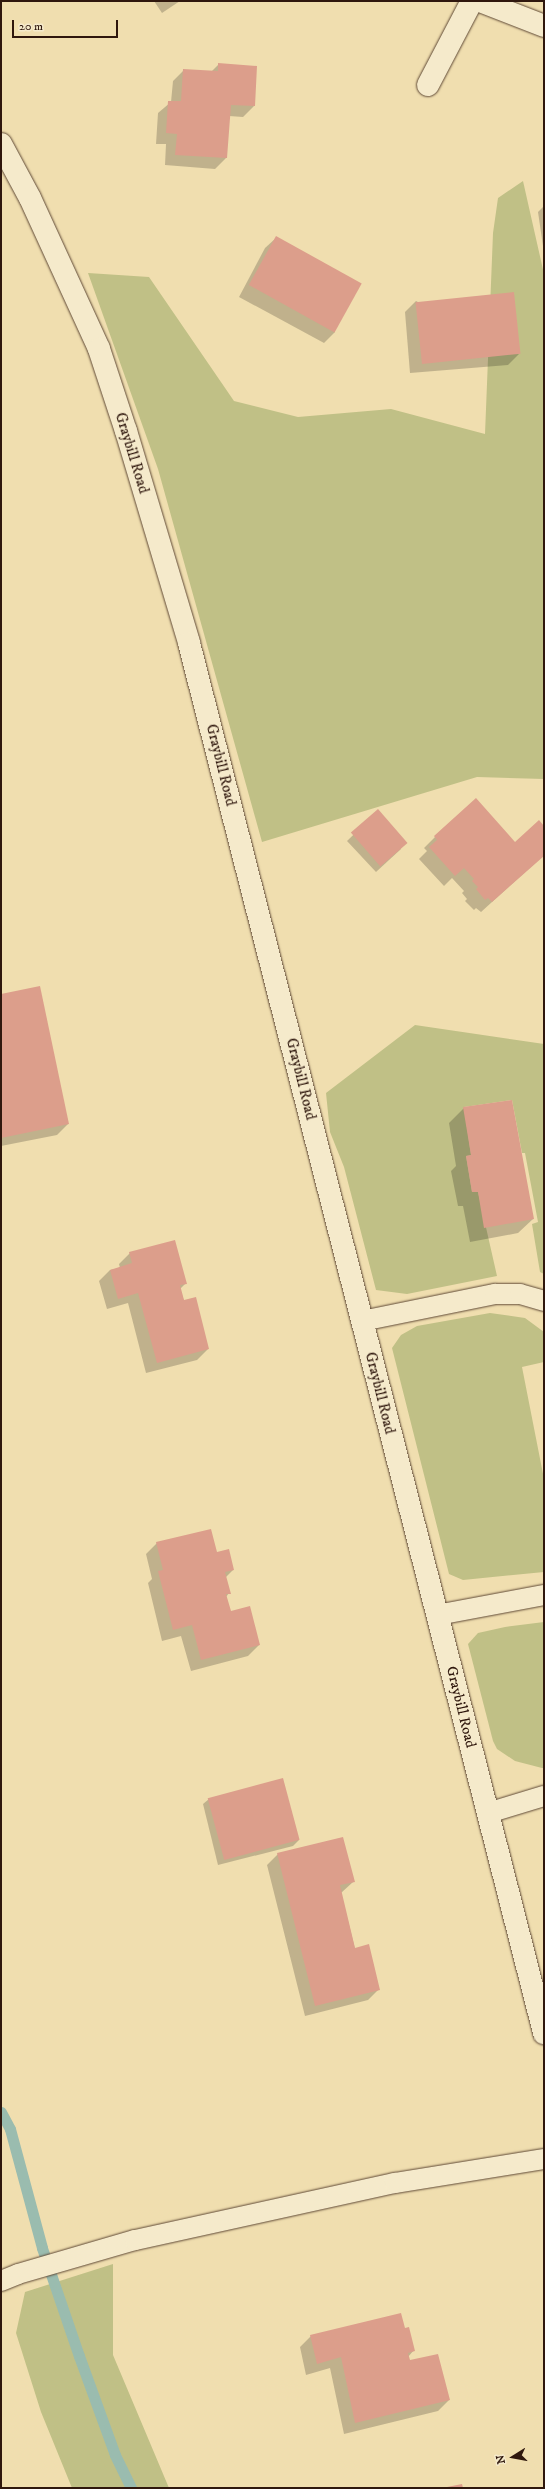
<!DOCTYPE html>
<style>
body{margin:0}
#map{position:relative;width:545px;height:2489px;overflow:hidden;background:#f0deaf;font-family:"IM FELL DW Pica",serif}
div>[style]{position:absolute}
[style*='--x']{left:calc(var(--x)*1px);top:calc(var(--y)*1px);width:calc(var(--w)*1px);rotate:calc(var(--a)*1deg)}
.green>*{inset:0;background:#c0c086}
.shadow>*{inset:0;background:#0003}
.stream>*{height:11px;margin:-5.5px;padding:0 5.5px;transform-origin:5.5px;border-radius:5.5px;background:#9abcaf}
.building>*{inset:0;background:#dc9e8b;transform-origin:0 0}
.roads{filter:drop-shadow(0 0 1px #5f4936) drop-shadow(0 0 1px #5f4936)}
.service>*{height:20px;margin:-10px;padding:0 10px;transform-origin:10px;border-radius:10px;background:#f5eacb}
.minor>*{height:22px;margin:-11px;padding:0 11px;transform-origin:11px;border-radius:11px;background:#f5eacb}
.tertiary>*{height:22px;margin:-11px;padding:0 11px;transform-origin:11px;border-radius:11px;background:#f5eacb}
span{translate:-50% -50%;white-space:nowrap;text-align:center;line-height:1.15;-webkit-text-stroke:3px #f5eacb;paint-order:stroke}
.street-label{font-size:15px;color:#2f170d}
.frame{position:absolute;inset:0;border:2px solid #2f170d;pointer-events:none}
.north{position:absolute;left:493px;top:2437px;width:40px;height:40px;-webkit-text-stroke:3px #f5eacb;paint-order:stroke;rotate:259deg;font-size:11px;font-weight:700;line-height:16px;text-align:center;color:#2f170d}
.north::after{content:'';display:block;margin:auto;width:14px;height:18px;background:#2f170d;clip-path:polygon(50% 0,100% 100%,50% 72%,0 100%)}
.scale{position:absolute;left:12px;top:20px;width:106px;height:18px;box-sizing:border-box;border:2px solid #2f170d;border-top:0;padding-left:5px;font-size:12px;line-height:14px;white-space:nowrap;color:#2f170d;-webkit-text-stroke:3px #f5eacb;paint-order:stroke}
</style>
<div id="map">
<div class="green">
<div style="clip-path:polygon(523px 181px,544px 274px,544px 779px,477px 777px,262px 842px,158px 469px,88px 273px,149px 277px,234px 401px,298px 417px,391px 409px,485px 434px,493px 233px,498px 198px)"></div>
<div style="clip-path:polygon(415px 1025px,544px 1044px,544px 1274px,540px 1272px,532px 1224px,538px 1222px,525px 1153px,522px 1153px,512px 1100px,464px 1107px,471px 1155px,466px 1156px,472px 1192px,478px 1192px,497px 1276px,407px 1294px,376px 1290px,344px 1167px,330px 1132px,326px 1093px)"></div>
<div style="clip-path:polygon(490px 1313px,525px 1318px,544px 1332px,544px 1362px,522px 1367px,544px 1479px,544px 1572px,463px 1580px,449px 1574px,392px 1348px,401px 1335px,417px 1326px)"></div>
<div style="clip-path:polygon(544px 1622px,544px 1768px,542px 1768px,515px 1761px,497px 1749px,493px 1741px,468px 1644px,478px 1633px,505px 1627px)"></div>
<div style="clip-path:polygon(113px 2264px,113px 2355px,169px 2488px,72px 2488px,41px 2412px,16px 2333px,25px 2292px)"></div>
</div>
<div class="shadow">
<div style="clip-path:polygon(154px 1px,180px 1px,162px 13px)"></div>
<div style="clip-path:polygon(219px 64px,254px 106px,243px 117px,229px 116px,226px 158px,215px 169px,165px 165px,166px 144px,156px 144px,158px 113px,171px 102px,173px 81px,184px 70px,211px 72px)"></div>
<div style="clip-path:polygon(544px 206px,544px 253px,538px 212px)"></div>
<div style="clip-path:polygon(276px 238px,335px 332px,324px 343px,239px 297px,265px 248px)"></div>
<div style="clip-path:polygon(416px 301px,519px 354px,508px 365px,410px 373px,405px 312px)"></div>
<div style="clip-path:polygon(378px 811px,401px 849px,376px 872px,347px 841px)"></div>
<div style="clip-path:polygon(544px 828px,544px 855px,481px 912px,476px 908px,474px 910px,465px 901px,467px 899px,462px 893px,464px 891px,452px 878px,444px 886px,419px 859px,427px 851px,424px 848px,435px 837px,515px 843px)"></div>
<div style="clip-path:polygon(1px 995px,68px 1124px,57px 1135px,1px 1146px)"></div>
<div style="clip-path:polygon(464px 1108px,533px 1219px,518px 1233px,470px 1242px,463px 1206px,458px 1206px,451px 1171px,456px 1166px,449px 1123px)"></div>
<div style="clip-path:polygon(130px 1253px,186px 1283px,180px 1289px,184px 1301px,208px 1349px,197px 1360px,146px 1373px,128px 1303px,107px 1309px,99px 1281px,110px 1270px,120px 1268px,119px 1264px)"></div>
<div style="clip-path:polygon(157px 1543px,216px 1553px,233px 1570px,225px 1578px,229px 1593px,226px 1597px,230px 1612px,259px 1645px,248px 1656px,191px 1671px,181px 1636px,162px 1641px,148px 1583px,152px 1579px,146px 1554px)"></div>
<div style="clip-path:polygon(209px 1799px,299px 1840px,293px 1846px,218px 1865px,203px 1804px)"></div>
<div style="clip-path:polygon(278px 1854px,353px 1882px,341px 1893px,355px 1949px,379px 1989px,368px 2000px,305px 2016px,267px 1865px)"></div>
<div style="clip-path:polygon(405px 2330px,414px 2350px,408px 2357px,409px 2362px,449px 2400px,438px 2411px,344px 2434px,330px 2368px,306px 2375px,300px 2347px,311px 2336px)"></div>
</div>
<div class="stream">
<div style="--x:1;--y:2112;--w:19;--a:62"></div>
<div style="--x:10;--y:2129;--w:123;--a:74.9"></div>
<div style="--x:42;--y:2248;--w:114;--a:71.1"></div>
<div style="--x:79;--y:2356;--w:105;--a:70"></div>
<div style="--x:115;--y:2455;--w:37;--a:64"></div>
</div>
<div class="building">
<div style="clip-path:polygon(218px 63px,257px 66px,255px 106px,231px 105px,227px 158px,175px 155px,177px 134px,166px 133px,168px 101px,181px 101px,183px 69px,218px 71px)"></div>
<div style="left:276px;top:236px;width:98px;height:56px;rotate:29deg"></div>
<div style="left:514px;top:292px;width:62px;height:99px;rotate:84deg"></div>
<div style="clip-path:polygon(476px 798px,515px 842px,539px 820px,544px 826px,544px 856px,492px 902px,488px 898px,485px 900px,476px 889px,478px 887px,472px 881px,474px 879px,464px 868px,455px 876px,429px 847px,437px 840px,434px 836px)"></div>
<div style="left:378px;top:809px;width:45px;height:36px;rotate:49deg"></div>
<div style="clip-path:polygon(40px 986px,69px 1124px,1px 1138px,1px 994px)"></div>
<div style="clip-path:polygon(512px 1100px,534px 1219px,484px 1228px,478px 1192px,472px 1192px,466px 1156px,471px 1155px,463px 1107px)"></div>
<div style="clip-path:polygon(175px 1240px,187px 1284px,180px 1285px,184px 1300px,196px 1297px,209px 1349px,157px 1363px,138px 1293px,118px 1299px,110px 1270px,132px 1263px,129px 1252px)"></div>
<div style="clip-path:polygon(211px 1529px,217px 1552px,229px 1549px,234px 1570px,225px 1572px,231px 1594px,226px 1594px,231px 1611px,250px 1606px,260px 1645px,201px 1660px,192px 1625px,173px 1630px,158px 1571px,163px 1570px,156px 1542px)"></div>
<div style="left:283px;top:1778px;width:64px;height:78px;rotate:75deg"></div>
<div style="clip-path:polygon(343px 1837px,355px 1882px,340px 1885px,355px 1948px,369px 1944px,380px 1990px,315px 2006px,277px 1853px)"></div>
<div style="clip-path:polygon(401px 2313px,405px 2328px,409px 2327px,415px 2351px,408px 2353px,410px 2360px,438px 2354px,450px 2400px,355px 2423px,341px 2357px,317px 2364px,310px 2335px)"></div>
<div style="clip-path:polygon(462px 2484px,463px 2488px,447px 2488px,447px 2487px)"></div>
</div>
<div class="roads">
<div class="service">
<div style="--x:362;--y:1321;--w:136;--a:-11.5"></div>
<div style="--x:495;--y:1294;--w:25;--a:0"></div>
<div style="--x:520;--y:1294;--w:25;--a:16"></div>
<div style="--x:437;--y:1615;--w:109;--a:-10.6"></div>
<div style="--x:488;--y:1813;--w:59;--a:-16.9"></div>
<div style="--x:1;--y:2281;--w:18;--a:-22"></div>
<div style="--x:18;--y:2274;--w:122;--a:-16.2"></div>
<div style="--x:135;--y:2240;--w:266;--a:-12.4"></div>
<div style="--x:395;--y:2183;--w:151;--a:-9.2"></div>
</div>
<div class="minor">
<div style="--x:480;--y:1;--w:69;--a:21.3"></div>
<div style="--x:428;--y:85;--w:95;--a:-62.4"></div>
</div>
<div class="tertiary">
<div style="--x:1;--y:144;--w:61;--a:61.8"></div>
<div style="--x:30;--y:198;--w:166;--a:65.4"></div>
<div style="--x:99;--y:349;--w:86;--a:71.8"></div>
<div style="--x:126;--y:431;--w:221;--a:73.4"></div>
<div style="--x:189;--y:643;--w:1435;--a:75.67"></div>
</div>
</div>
<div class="street-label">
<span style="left:132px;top:453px;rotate:73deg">Graybill Road</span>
<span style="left:221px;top:765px;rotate:76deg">Graybill Road</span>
<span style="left:301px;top:1079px;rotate:76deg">Graybill Road</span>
<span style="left:380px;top:1393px;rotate:76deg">Graybill Road</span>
<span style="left:461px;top:1707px;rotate:76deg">Graybill Road</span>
</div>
<div class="frame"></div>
<div class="north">N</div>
<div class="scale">20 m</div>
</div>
